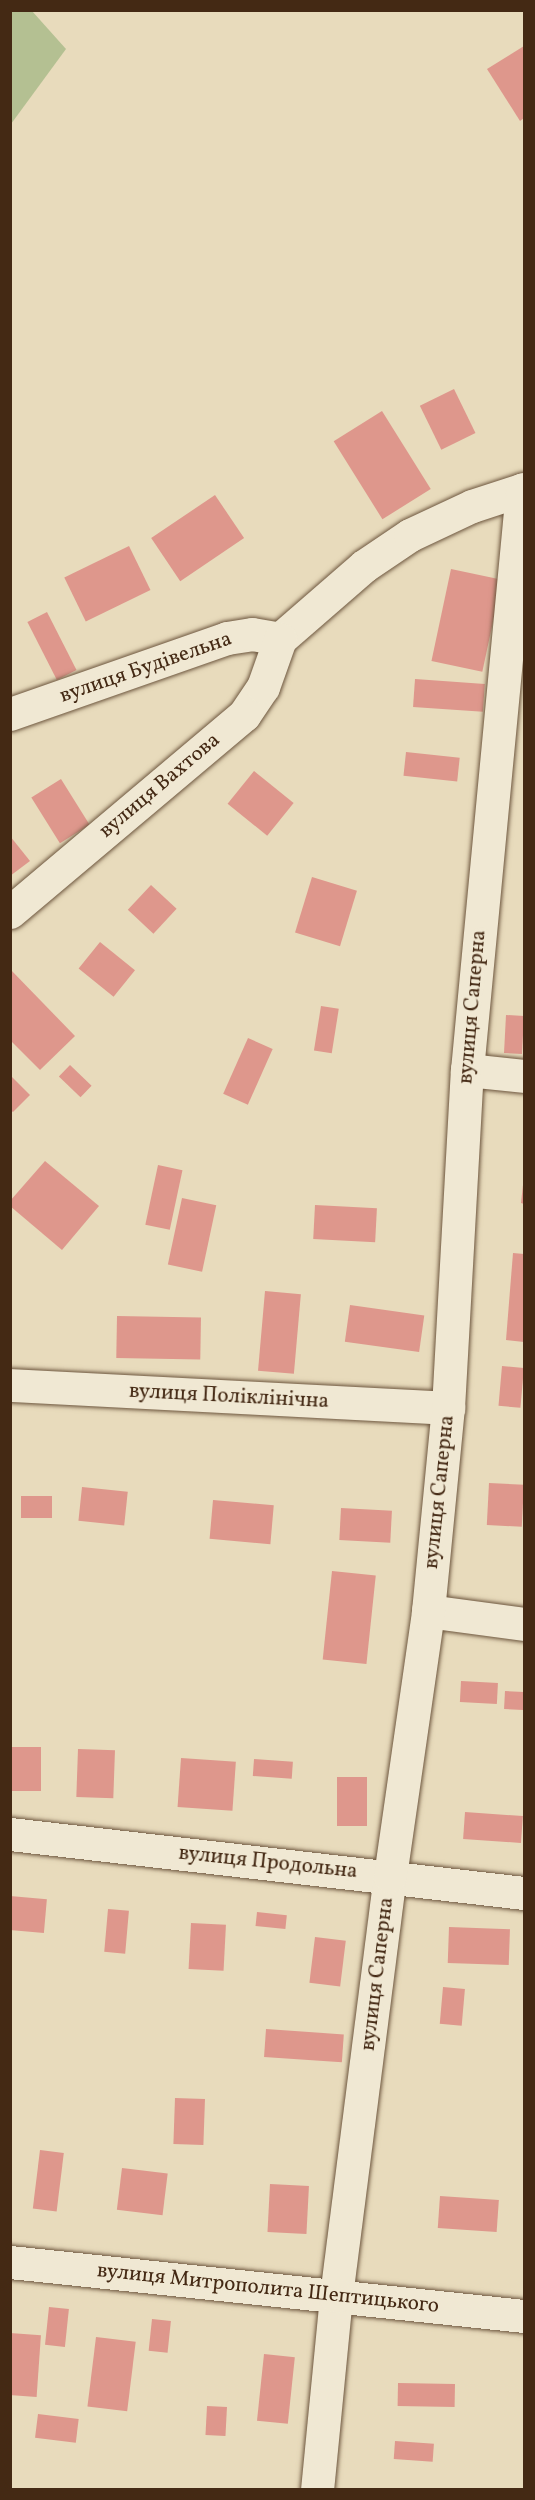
<!DOCTYPE html>
<meta charset="utf-8">
<style>
body{margin:0}
#map{position:relative;width:535px;height:2500px;overflow:hidden;background:#e8dbbc;font-family:Vollkorn,serif}
div>[style]{position:absolute}
[style*='--x']{left:calc(var(--x)*1px);top:calc(var(--y)*1px);width:calc(var(--w)*1px);rotate:calc(var(--a)*1deg)}
.green>*{inset:0;background:#b4c092}
.building>*{inset:0;background:#de978c;transform-origin:0 0}
.roads{filter:drop-shadow(0 0 2px #6d563e) drop-shadow(0 0 2px #6d563e)}
.street>*{height:33px;margin:-16.5px;padding:0 16.5px;transform-origin:16.5px;border-radius:16.5px;background:#f0e8d3}
span{translate:-50% -50%;white-space:nowrap;text-align:center;line-height:1.15;-webkit-text-stroke:6px #f0e8d3;paint-order:stroke}
.street-label{font-size:21px;color:#442914}
.frame{position:absolute;inset:0;border:12px solid #442914;pointer-events:none}
</style>
<div id="map">
<div class="green">
<div style="clip-path:polygon(11px 10px,32px 11px,66px 49px,11px 124px)"></div>
</div>
<div class="building">
<div style="clip-path:polygon(524px 46px,524px 118px,520px 121px,487px 69px)"></div>
<div style="left:454px;top:389px;width:49px;height:38px;rotate:64deg"></div>
<div style="left:382px;top:411px;width:92px;height:57px;rotate:58deg"></div>
<div style="left:215px;top:495px;width:52px;height:77px;rotate:56deg"></div>
<div style="left:129px;top:546px;width:49px;height:72px;rotate:64deg"></div>
<div style="left:451px;top:569px;width:52px;height:94px;rotate:12deg"></div>
<div style="left:47px;top:612px;width:65px;height:22px;rotate:63deg"></div>
<div style="left:415px;top:679px;width:70px;height:28px;rotate:4deg"></div>
<div style="left:406px;top:752px;width:54px;height:24px;rotate:6deg"></div>
<div style="left:254px;top:771px;width:51px;height:42px;rotate:39deg"></div>
<div style="left:61px;top:779px;width:54px;height:35px;rotate:58deg"></div>
<div style="clip-path:polygon(10px 836px,30px 861px,10px 876px)"></div>
<div style="left:312px;top:877px;width:47px;height:58px;rotate:17deg"></div>
<div style="left:151px;top:885px;width:35px;height:34px;rotate:43deg"></div>
<div style="left:100px;top:942px;width:45px;height:34px;rotate:39deg"></div>
<div style="clip-path:polygon(10px 969px,75px 1036px,40px 1070px,10px 1040px)"></div>
<div style="left:321px;top:1006px;width:18px;height:45px;rotate:9deg"></div>
<div style="left:506px;top:1015px;width:18px;height:38px;rotate:3deg"></div>
<div style="left:248px;top:1038px;width:27px;height:61px;rotate:24deg"></div>
<div style="left:70px;top:1065px;width:30px;height:16px;rotate:44deg"></div>
<div style="clip-path:polygon(10px 1075px,30px 1095px,13px 1112px,10px 1110px)"></div>
<div style="clip-path:polygon(45px 1161px,99px 1206px,62px 1250px,10px 1206px,10px 1201px)"></div>
<div style="left:158px;top:1165px;width:25px;height:61px;rotate:12deg"></div>
<div style="clip-path:polygon(523px 1185px,524px 1185px,524px 1204px,521px 1203px)"></div>
<div style="left:182px;top:1198px;width:35px;height:68px;rotate:12deg"></div>
<div style="left:315px;top:1205px;width:62px;height:34px;rotate:3deg"></div>
<div style="clip-path:polygon(513px 1253px,524px 1254px,524px 1342px,506px 1340px)"></div>
<div style="left:265px;top:1291px;width:36px;height:80px;rotate:5deg"></div>
<div style="left:350px;top:1305px;width:75px;height:37px;rotate:8deg"></div>
<div style="left:117px;top:1316px;width:84px;height:42px;rotate:1deg"></div>
<div style="left:502px;top:1366px;width:22px;height:40px;rotate:5deg"></div>
<div style="left:489px;top:1483px;width:35px;height:42px;rotate:3deg"></div>
<div style="left:82px;top:1487px;width:46px;height:34px;rotate:6deg"></div>
<div style="left:21px;top:1496px;width:31px;height:22px"></div>
<div style="left:213px;top:1500px;width:61px;height:39px;rotate:5deg"></div>
<div style="left:341px;top:1508px;width:51px;height:32px;rotate:3deg"></div>
<div style="left:332px;top:1571px;width:44px;height:89px;rotate:6deg"></div>
<div style="left:461px;top:1681px;width:37px;height:21px;rotate:3deg"></div>
<div style="left:505px;top:1691px;width:19px;height:18px;rotate:3deg"></div>
<div style="left:10px;top:1747px;width:31px;height:44px"></div>
<div style="left:78px;top:1749px;width:37px;height:48px;rotate:2deg"></div>
<div style="left:181px;top:1758px;width:55px;height:49px;rotate:4deg"></div>
<div style="left:254px;top:1759px;width:39px;height:17px;rotate:4deg"></div>
<div style="left:337px;top:1777px;width:30px;height:49px"></div>
<div style="left:465px;top:1812px;width:58px;height:27px;rotate:4deg"></div>
<div style="left:10px;top:1896px;width:37px;height:34px;rotate:5deg"></div>
<div style="left:108px;top:1909px;width:21px;height:43px;rotate:5deg"></div>
<div style="left:257px;top:1912px;width:30px;height:14px;rotate:6deg"></div>
<div style="left:191px;top:1923px;width:35px;height:46px;rotate:3deg"></div>
<div style="left:449px;top:1927px;width:61px;height:36px;rotate:2deg"></div>
<div style="left:315px;top:1937px;width:31px;height:46px;rotate:7deg"></div>
<div style="left:443px;top:1987px;width:22px;height:37px;rotate:5deg"></div>
<div style="left:266px;top:2029px;width:78px;height:28px;rotate:4deg"></div>
<div style="left:175px;top:2098px;width:30px;height:46px;rotate:2deg"></div>
<div style="left:40px;top:2150px;width:24px;height:59px;rotate:7deg"></div>
<div style="left:122px;top:2168px;width:46px;height:42px;rotate:7deg"></div>
<div style="left:270px;top:2184px;width:39px;height:48px;rotate:3deg"></div>
<div style="left:440px;top:2196px;width:59px;height:32px;rotate:4deg"></div>
<div style="left:49px;top:2307px;width:20px;height:38px;rotate:6deg"></div>
<div style="left:152px;top:2319px;width:19px;height:32px;rotate:6deg"></div>
<div style="left:10px;top:2333px;width:31px;height:62px;rotate:4deg"></div>
<div style="left:96px;top:2337px;width:40px;height:70px;rotate:7deg"></div>
<div style="left:264px;top:2354px;width:31px;height:67px;rotate:6deg"></div>
<div style="left:398px;top:2383px;width:57px;height:23px;rotate:1deg"></div>
<div style="left:207px;top:2406px;width:20px;height:29px;rotate:3deg"></div>
<div style="left:38px;top:2414px;width:41px;height:24px;rotate:7deg"></div>
<div style="left:395px;top:2441px;width:39px;height:18px;rotate:4deg"></div>
</div>
<div class="roads">
<div class="street">
<div style="--x:10;--y:714;--w:230;--a:-19.3"></div>
<div style="--x:227;--y:638;--w:25;--a:-9"></div>
<div style="--x:252;--y:634;--w:28;--a:10"></div>
<div style="--x:280;--y:639;--w:111;--a:-41"></div>
<div style="--x:364;--y:566;--w:55;--a:-34"></div>
<div style="--x:410;--y:535;--w:68;--a:-25.1"></div>
<div style="--x:472;--y:506;--w:55;--a:-18.1"></div>
<div style="--x:10;--y:912;--w:306;--a:-40.1"></div>
<div style="--x:244;--y:715;--w:34;--a:-56"></div>
<div style="--x:263;--y:687;--w:51;--a:-70.5"></div>
<div style="--x:467;--y:1070;--w:57;--a:6"></div>
<div style="--x:10;--y:1385;--w:439;--a:3"></div>
<div style="--x:428;--y:1611;--w:97;--a:7.7"></div>
<div style="--x:10;--y:1834;--w:517;--a:6.55"></div>
<div style="--x:10;--y:2262;--w:517;--a:6"></div>
<div style="--x:317;--y:2490;--w:195;--a:-84.4"></div>
<div style="--x:336;--y:2296;--w:423;--a:-82.7"></div>
<div style="--x:390;--y:1876;--w:268;--a:-81.8"></div>
<div style="--x:428;--y:1611;--w:204;--a:-84.4"></div>
<div style="--x:448;--y:1408;--w:339;--a:-86.8"></div>
<div style="--x:467;--y:1070;--w:583;--a:-84.58"></div>
<div style="--x:522;--y:490;--w:2;--a:27"></div>
</div>
</div>
<div class="street-label">
<span style="left:146px;top:668px;rotate:-19deg">вулиця Будівельна</span>
<span style="left:160px;top:786px;rotate:-40deg">вулиця Вахтова</span>
<span style="left:473px;top:1007px;rotate:-85deg">вулиця Саперна</span>
<span style="left:229px;top:1397px;rotate:3deg">вулиця Поліклінічна</span>
<span style="left:440px;top:1492px;rotate:-84deg">вулиця Саперна</span>
<span style="left:268px;top:1863px;rotate:6deg">вулиця Продольна</span>
<span style="left:378px;top:1974px;rotate:-83deg">вулиця Саперна</span>
<span style="left:268px;top:2289px;rotate:6deg">вулиця Митрополита Шептицького</span>
</div>
<div class="frame"></div>
</div>
